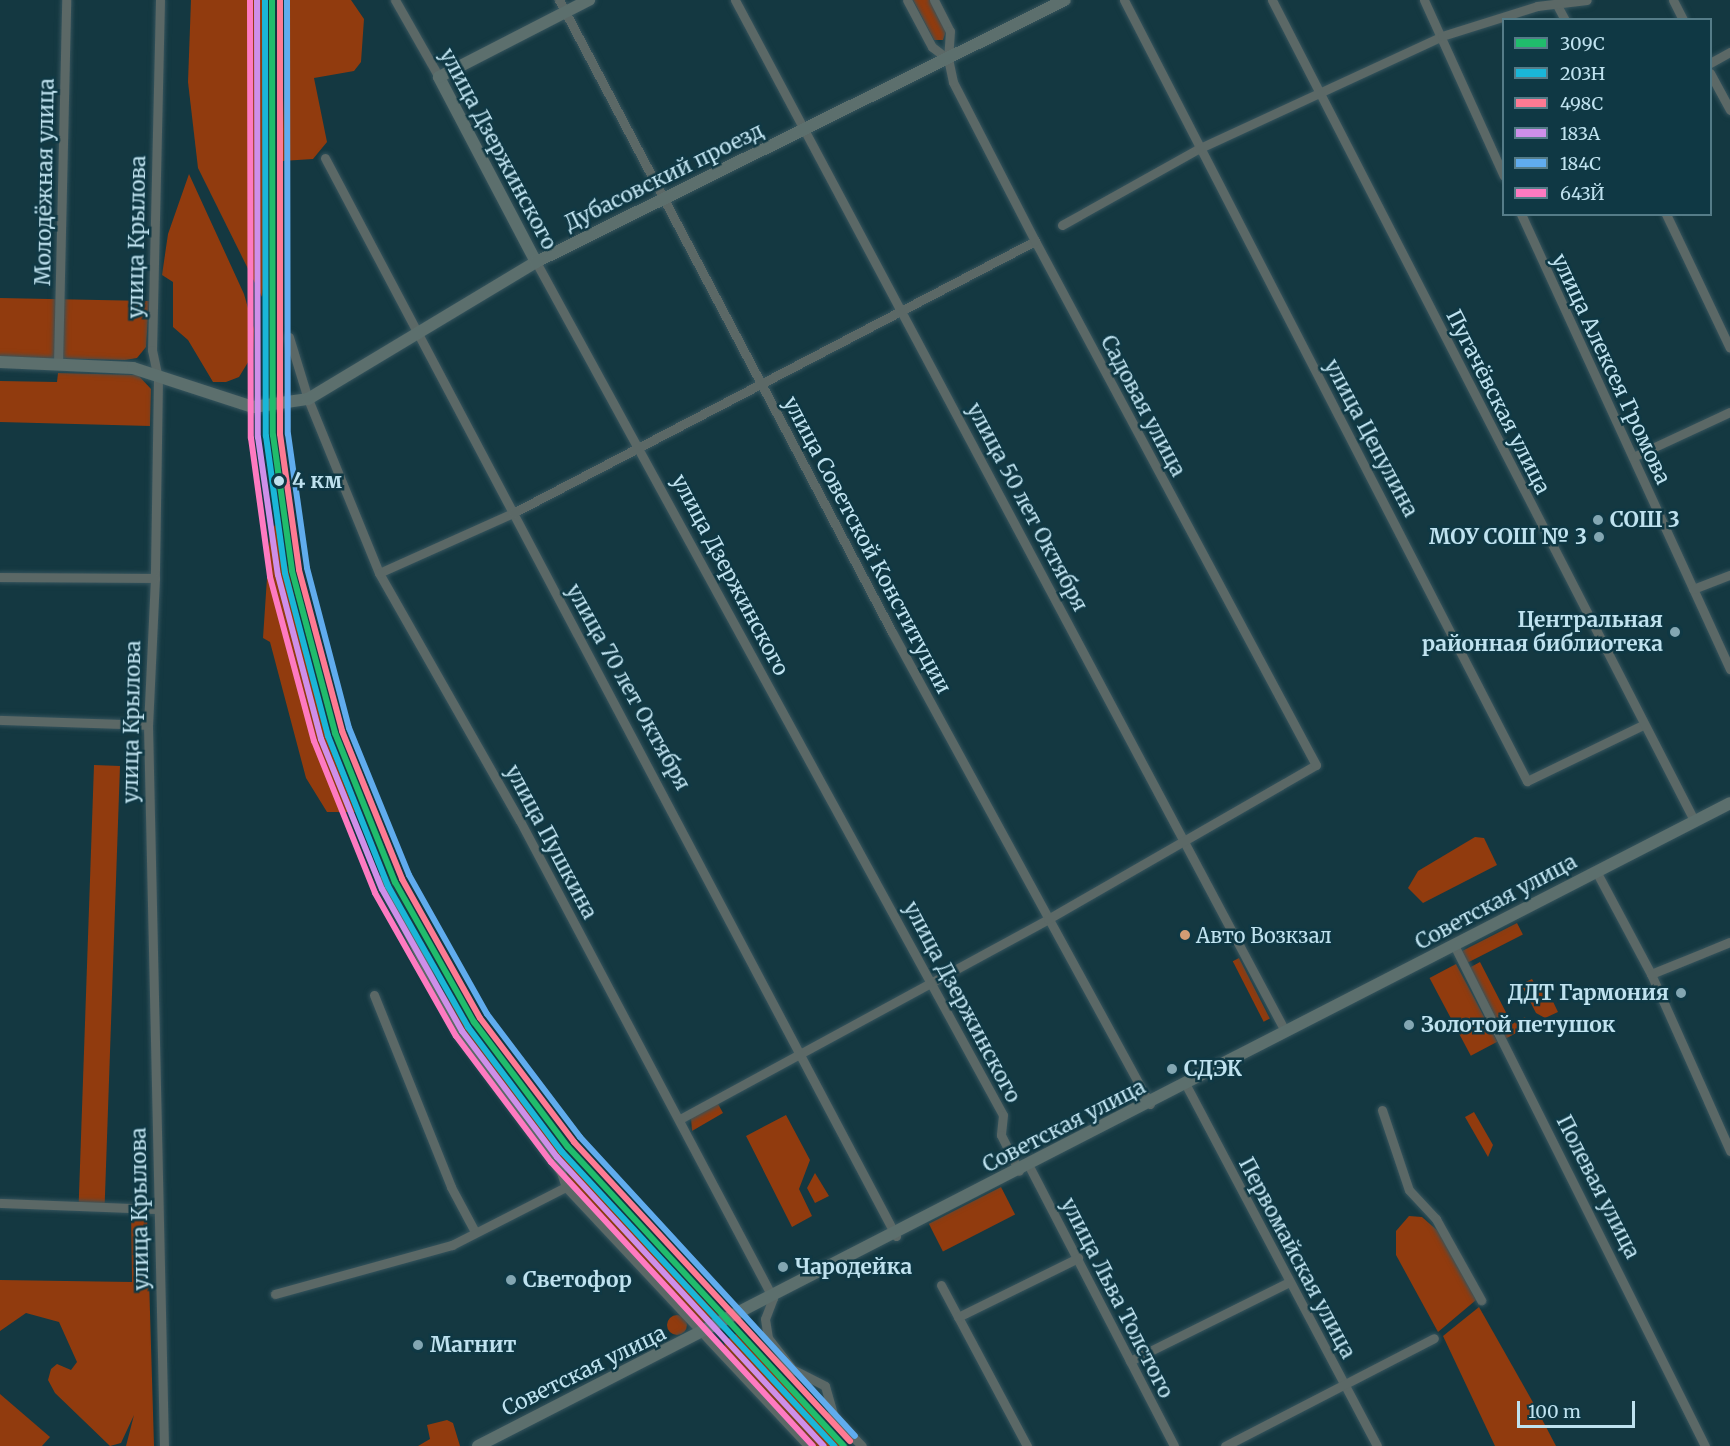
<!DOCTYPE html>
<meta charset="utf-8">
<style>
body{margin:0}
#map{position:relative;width:1730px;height:1446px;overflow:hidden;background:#143841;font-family:Merriweather,serif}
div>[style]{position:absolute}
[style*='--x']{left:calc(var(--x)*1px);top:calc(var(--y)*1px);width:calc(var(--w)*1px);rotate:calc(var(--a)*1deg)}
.green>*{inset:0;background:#913b0e;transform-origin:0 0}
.round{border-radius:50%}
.roads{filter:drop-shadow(0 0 2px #36545d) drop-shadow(0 0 2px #36545d)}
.minor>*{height:9px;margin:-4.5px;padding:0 4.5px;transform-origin:4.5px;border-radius:4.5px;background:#5b6866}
.major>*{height:12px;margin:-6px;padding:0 6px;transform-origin:6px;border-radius:6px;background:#5c6f6d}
.rail-1>*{height:6px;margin:-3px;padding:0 3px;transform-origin:3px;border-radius:3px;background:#20bc6c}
.rail-2>*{height:6px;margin:-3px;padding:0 3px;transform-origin:3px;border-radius:3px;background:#1ab6d8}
.rail-3>*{height:6px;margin:-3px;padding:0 3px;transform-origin:3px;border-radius:3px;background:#fe7a93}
.rail-4>*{height:6px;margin:-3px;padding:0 3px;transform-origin:3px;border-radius:3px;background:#ce8fe9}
.rail-5>*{height:6px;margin:-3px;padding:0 3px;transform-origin:3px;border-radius:3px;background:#60acee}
.rail-6>*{height:6px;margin:-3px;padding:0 3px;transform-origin:3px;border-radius:3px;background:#fe7ac1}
.dots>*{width:16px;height:16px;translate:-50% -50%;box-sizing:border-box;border:3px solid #0f3844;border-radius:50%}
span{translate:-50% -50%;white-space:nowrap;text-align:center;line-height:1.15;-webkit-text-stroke:5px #0f3844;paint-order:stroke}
.bus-label{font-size:20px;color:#bfe2ef}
.left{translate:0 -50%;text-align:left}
.street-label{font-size:21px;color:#bfe2ef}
.stop-label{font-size:21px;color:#bfe2ef;font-weight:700}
.poi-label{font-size:21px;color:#bfe2ef;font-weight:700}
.right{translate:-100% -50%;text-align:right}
.legend{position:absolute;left:1502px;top:18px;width:210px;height:198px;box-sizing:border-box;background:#0f3844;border:2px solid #557c88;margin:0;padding:8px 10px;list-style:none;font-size:18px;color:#bfe2ef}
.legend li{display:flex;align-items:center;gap:12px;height:30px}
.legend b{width:30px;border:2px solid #557c88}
.scale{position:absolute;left:1517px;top:1401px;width:118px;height:27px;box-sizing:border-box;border:3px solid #bfe2ef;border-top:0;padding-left:8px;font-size:18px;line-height:21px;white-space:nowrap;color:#bfe2ef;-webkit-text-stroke:4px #0f3844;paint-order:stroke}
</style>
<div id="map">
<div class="green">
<div style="clip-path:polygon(191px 0,266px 0,267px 252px,262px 297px,198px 168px,188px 82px)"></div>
<div style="clip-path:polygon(287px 0,351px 0,364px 19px,361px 62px,354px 71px,314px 78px,327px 142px,313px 159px,282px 161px)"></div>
<div style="clip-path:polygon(913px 0,930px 0,946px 31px,943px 40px,934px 40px)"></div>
<div style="clip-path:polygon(189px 174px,244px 294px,254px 329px,253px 354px,239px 377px,226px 382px,213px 382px,188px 340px,173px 327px,173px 282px,162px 275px,168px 234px)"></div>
<div style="clip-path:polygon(0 298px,149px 301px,146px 347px,137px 358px,125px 360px,0 357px)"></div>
<div style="clip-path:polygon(58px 373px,138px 375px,151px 389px,150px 426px,0 422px,0 381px,57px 382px)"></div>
<div style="clip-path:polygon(277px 522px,329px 746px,355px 812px,327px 812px,306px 778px,270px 642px,263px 638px,270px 533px)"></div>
<div style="left:94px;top:765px;width:26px;height:439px;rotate:2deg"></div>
<div style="clip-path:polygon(1475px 837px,1484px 838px,1497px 865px,1423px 903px,1408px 888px,1418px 871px)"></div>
<div style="left:1517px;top:923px;width:13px;height:65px;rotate:63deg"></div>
<div style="left:1239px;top:958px;width:68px;height:7px;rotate:63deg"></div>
<div style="clip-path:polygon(1480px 962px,1512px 1024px,1525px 1017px,1529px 1026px,1505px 1039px,1469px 968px)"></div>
<div style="left:1456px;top:964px;width:88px;height:30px;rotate:62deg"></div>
<div style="clip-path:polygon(1532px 979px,1536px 986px,1544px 983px,1558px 1012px,1545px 1018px,1536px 1013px,1521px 984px)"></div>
<div style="clip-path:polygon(440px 987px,502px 1074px,583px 1173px,720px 1317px,698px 1328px,577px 1193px,461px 1029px)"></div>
<div style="clip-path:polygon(717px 1102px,723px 1113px,692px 1131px,691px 1118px)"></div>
<div style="clip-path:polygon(1474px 1112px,1493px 1145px,1488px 1157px,1465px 1117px)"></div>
<div style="clip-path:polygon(786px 1115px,810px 1160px,799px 1189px,812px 1216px,792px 1227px,746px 1136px)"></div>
<div style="clip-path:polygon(815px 1173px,829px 1196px,815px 1203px,807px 1188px)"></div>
<div style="left:1001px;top:1187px;width:31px;height:81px;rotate:63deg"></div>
<div style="clip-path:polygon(131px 1211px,147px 1212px,154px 1446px,126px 1446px,134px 1415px,121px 1443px,110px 1446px,55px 1393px,48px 1380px,51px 1369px,57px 1364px,71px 1370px,77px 1362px,59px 1322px,26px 1313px,0 1331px,0 1280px,132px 1282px)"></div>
<div style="clip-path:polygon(1409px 1216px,1422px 1217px,1438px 1231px,1476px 1300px,1438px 1332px,1396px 1255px,1396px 1231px)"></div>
<div style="clip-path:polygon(1479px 1307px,1535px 1406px,1556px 1446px,1495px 1446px,1443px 1336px)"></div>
<div class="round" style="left:667px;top:1315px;width:20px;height:20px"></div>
<div style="clip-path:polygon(736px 1334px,805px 1407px,841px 1446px,813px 1446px,727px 1354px,724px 1342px)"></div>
<div style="clip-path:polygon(0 1394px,50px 1437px,42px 1446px,0 1446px)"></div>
<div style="clip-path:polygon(447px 1420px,453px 1423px,460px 1446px,418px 1446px,430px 1439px,427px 1425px)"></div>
</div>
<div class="roads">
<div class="minor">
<div style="--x:160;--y:0;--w:350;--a:91.3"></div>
<div style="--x:152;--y:350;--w:30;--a:78"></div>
<div style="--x:158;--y:379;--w:199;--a:90.9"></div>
<div style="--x:155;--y:578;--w:147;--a:92.7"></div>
<div style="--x:148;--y:725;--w:721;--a:88.73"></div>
<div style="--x:395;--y:0;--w:89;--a:60.3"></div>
<div style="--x:559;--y:0;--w:714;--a:62.22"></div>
<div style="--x:892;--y:632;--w:538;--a:61.34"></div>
<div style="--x:735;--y:0;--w:1169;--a:61.92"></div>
<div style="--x:934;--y:0;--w:35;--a:63"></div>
<div style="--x:950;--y:31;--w:28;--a:94"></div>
<div style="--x:1124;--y:0;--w:879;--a:62.71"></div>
<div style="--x:1527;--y:781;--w:129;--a:-25.8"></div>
<div style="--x:1272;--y:0;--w:922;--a:62.77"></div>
<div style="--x:1424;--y:0;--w:193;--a:65.6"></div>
<div style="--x:1673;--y:0;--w:22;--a:63"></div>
<div style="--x:1557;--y:5;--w:17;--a:62"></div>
<div style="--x:1710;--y:63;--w:23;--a:-29"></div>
<div style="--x:1710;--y:73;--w:42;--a:61.6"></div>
<div style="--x:325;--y:158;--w:1220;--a:62.09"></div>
<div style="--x:1521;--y:214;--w:501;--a:65.33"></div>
<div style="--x:1666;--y:214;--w:148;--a:64.5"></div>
<div style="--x:1062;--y:225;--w:156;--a:-29.2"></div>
<div style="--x:1198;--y:149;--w:269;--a:-24.8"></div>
<div style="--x:1442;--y:36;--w:100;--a:-17.5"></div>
<div style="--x:1537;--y:6;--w:50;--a:-6.8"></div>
<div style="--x:536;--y:262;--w:972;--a:61.3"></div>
<div style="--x:1003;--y:1115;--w:20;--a:96"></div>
<div style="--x:1001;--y:1135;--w:40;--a:63.4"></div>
<div style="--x:289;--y:337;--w:65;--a:73"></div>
<div style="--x:308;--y:399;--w:188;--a:67.8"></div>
<div style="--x:379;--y:573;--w:285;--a:60.4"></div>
<div style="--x:520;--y:821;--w:540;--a:62.06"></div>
<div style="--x:773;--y:1298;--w:22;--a:111"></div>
<div style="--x:765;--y:1319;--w:19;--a:81"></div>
<div style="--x:768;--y:1338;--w:39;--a:52"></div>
<div style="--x:792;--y:1369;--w:37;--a:27"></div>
<div style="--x:825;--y:1386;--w:32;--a:74"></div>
<div style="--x:834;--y:1417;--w:40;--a:46"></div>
<div style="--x:58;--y:364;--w:364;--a:-88.7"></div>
<div style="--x:1633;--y:457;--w:107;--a:-24.9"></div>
<div style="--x:379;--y:573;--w:147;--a:-24.1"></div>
<div style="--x:513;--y:513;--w:589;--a:-27.52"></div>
<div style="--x:0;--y:577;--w:155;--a:0.4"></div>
<div style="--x:1693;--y:589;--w:40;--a:-21"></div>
<div style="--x:0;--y:720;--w:148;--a:1.9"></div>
<div style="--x:1596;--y:871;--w:117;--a:61.9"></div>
<div style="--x:1651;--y:974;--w:194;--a:65.9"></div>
<div style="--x:381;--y:880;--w:170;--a:63.1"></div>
<div style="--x:458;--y:1032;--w:174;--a:53.7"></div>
<div style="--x:561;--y:1172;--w:16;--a:72"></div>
<div style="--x:566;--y:1187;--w:354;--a:46.9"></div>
<div style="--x:1455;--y:947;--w:558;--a:63.39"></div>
<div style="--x:1651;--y:974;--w:85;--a:-22.1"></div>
<div style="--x:374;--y:995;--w:207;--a:68.1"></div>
<div style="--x:451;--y:1187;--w:51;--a:61.9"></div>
<div style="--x:1186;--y:1085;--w:408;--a:62.1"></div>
<div style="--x:1382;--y:1110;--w:84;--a:71.4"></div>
<div style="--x:1409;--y:1190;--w:40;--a:47"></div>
<div style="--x:1436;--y:1219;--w:93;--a:60.9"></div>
<div style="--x:680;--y:1119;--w:419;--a:-28.5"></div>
<div style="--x:1048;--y:919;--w:309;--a:-29.9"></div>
<div style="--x:1316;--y:765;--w:595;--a:-118.2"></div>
<div style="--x:1035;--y:241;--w:179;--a:-117.3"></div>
<div style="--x:953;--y:82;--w:24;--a:-102"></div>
<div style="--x:948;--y:59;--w:20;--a:-143"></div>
<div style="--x:932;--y:47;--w:53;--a:-118"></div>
<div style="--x:1029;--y:1166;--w:315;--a:62.6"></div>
<div style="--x:0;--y:1203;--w:158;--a:2.2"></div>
<div style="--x:941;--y:1285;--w:183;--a:61.9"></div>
<div style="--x:275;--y:1294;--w:184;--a:-15.5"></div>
<div style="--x:452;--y:1245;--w:128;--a:-27"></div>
<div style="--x:958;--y:1317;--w:134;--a:-26.2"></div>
<div style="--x:1130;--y:1361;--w:178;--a:-26.4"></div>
<div style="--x:1225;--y:1446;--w:235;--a:-27.3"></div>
</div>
<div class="major">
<div style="--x:536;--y:262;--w:209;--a:-117.7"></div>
<div style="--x:439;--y:77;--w:169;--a:-27.2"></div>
<div style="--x:0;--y:362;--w:133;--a:2.6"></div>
<div style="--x:133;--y:368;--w:126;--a:18"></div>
<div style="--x:253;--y:407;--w:56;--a:-8.3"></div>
<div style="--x:308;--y:399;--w:266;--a:-31"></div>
<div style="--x:536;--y:262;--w:590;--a:-26.35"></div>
<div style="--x:478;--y:1446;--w:1407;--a:-27.18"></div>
</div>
</div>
<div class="rail-1">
<div style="--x:272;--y:0;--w:435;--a:89.9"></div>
<div style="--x:273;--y:435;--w:137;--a:82"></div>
<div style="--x:292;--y:571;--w:168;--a:75.1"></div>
<div style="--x:335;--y:733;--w:161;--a:68.1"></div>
<div style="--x:395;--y:882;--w:161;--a:60.6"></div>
<div style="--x:474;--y:1022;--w:156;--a:53.1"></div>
<div style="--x:568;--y:1147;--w:407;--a:47.3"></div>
</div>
<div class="rail-2">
<div style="--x:265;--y:0;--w:436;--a:89.9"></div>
<div style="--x:266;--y:436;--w:138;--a:82.1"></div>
<div style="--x:285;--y:573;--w:169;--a:75.2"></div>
<div style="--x:328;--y:736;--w:162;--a:68.2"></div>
<div style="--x:388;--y:886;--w:162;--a:60.4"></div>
<div style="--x:468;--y:1027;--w:156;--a:53.1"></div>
<div style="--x:562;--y:1152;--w:401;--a:47.2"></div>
</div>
<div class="rail-3">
<div style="--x:280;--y:0;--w:434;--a:90"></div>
<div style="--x:280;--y:434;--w:137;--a:82"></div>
<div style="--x:299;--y:570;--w:167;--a:75"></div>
<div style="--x:342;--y:731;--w:160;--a:67.9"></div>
<div style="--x:402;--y:879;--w:159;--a:60.7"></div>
<div style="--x:480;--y:1018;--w:156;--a:52.8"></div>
<div style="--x:574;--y:1142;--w:407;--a:47.3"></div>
</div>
<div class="rail-4">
<div style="--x:257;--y:0;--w:437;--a:89.9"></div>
<div style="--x:258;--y:437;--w:139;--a:81.8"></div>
<div style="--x:278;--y:575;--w:170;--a:75.3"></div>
<div style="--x:321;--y:739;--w:162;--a:67.9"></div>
<div style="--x:382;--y:889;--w:163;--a:60.6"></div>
<div style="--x:462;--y:1031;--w:158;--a:53"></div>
<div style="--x:557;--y:1157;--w:393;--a:47.3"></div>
</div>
<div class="rail-5">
<div style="--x:287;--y:0;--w:434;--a:89.9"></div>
<div style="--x:288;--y:434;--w:135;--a:81.9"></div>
<div style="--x:307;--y:568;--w:165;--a:75.3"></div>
<div style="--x:349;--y:728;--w:159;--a:67.8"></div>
<div style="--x:409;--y:875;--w:159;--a:60.7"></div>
<div style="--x:487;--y:1014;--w:154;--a:52.9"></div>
<div style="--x:580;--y:1137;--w:406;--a:47.4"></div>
</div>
<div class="rail-6">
<div style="--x:250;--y:0;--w:438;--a:89.9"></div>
<div style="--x:251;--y:438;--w:140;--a:82.2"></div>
<div style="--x:270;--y:577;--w:170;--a:75"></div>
<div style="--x:314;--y:741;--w:164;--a:68.1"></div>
<div style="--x:375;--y:893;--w:164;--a:60.5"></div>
<div style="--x:456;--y:1036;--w:158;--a:53"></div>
<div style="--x:551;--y:1162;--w:386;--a:47.3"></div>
</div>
<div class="dots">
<div style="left:279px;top:481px;background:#bfe2ef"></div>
<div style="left:1598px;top:520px;background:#83a6b2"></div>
<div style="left:1599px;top:537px;background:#83a6b2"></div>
<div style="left:1675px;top:632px;background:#83a6b2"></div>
<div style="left:1185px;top:935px;background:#d39c74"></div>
<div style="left:1681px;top:993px;background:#83a6b2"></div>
<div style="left:1409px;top:1025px;background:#83a6b2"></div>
<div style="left:1172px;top:1069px;background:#83a6b2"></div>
<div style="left:783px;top:1267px;background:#83a6b2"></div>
<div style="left:511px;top:1280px;background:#83a6b2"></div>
<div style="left:418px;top:1345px;background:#83a6b2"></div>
</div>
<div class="bus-label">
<span class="left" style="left:1196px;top:935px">Авто Возкзал</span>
</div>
<div class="street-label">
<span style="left:498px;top:149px;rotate:62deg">улица Дзержинского</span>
<span style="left:664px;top:177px;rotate:-26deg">Дубасовский проезд</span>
<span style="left:45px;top:182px;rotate:-89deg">Молодёжная улица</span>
<span style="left:137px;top:237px;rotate:-89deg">улица Крылова</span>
<span style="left:1611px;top:369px;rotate:65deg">улица Алексея Громова</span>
<span style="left:1498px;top:402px;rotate:63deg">Пугачёвская улица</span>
<span style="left:1143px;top:406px;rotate:62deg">Садовая улица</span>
<span style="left:1371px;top:438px;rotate:62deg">улица Цепулина</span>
<span style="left:1027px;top:507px;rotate:62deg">улица 50 лет Октября</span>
<span style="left:867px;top:545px;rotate:62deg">улица Советской Конституции</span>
<span style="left:730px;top:575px;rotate:62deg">улица Дзержинского</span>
<span style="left:628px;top:687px;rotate:61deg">улица 70 лет Октября</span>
<span style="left:132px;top:722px;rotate:-89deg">улица Крылова</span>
<span style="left:551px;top:842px;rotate:62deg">улица Пушкина</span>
<span style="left:1496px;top:902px;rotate:-28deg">Советская улица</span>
<span style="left:962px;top:1002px;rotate:62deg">улица Дзержинского</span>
<span style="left:1064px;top:1126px;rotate:-27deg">Советская улица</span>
<span style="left:1598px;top:1187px;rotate:63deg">Полевая улица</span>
<span style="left:140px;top:1209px;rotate:-91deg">улица Крылова</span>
<span style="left:1297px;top:1258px;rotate:62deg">Первомайская улица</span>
<span style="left:1117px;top:1298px;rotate:63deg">улица Льва Толстого</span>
<span style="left:584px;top:1371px;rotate:-26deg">Советская улица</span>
</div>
<div class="stop-label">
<span class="left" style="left:292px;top:481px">4 км</span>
</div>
<div class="poi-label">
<span class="left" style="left:1610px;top:520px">СОШ 3</span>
<span class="right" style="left:1587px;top:537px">МОУ СОШ № 3</span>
<span class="right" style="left:1663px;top:632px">Центральная<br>районная библиотека</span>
<span class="right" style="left:1669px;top:993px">ДДТ Гармония</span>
<span class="left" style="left:1421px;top:1025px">Золотой петушок</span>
<span class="left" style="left:1184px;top:1069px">СДЭК</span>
<span class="left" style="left:795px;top:1267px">Чародейка</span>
<span class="left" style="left:523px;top:1280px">Светофор</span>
<span class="left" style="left:430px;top:1345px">Магнит</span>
</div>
<ul class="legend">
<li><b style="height:8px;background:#20bc6c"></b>309С</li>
<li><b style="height:8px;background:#1ab6d8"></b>203Н</li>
<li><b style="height:8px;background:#fe7a93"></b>498С</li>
<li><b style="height:8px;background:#ce8fe9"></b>183А</li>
<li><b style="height:8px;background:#60acee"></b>184С</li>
<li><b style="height:8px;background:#fe7ac1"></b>643Й</li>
</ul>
<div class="scale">100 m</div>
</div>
